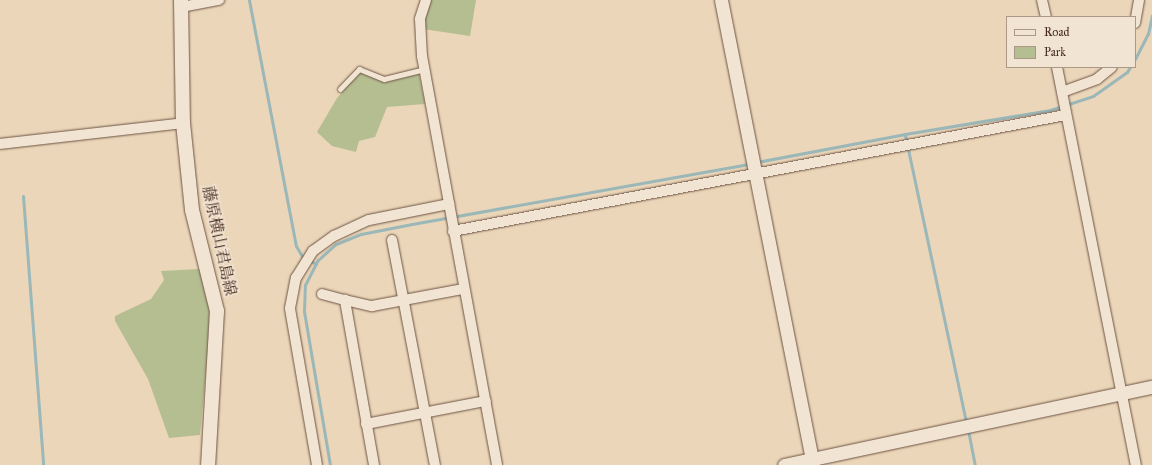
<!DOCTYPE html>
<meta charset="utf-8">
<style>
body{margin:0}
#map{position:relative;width:1152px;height:465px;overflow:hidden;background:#ebd6b9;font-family:"IM FELL Great Primer","Noto Serif JP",serif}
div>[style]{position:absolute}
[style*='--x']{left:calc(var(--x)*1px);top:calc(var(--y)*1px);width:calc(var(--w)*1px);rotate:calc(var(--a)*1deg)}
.green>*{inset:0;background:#b5be91}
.stream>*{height:3px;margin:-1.5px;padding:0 1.5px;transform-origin:1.5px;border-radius:1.5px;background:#9bb7b8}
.roads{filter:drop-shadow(0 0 1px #6d5343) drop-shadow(0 0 1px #6d5343)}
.service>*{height:5px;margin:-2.5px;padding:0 2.5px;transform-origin:2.5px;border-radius:2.5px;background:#f2e4d2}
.minor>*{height:10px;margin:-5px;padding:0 5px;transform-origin:5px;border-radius:5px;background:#f2e4d2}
.tertiary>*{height:13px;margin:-6.5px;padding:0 6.5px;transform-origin:6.5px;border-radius:6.5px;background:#f2e4d2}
.secondary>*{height:14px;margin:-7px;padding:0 7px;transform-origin:7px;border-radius:7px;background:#f2e4d2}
span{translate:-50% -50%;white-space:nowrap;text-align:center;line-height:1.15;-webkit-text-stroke:3px #f2e4d2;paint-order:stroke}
.street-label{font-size:16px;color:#43271c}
.legend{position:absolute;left:1006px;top:16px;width:130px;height:52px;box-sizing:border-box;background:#f2e4d2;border:1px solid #ac9889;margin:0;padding:5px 7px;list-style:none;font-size:12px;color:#43271c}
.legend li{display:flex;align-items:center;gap:8px;height:20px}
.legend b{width:20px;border:1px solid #ac9889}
</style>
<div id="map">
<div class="green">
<div style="clip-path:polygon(429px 0,476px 0,470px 36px,423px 29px)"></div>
<div style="clip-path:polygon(360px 72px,384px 82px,419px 74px,425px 104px,387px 107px,375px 137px,359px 141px,356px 152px,332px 146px,317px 132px,337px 98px)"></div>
<div style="clip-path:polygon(199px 269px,209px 309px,209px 338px,200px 435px,169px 438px,148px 379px,115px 321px,115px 316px,151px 299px,164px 280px,161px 271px)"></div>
</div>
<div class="stream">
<div style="--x:249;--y:0;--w:250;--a:79.2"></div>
<div style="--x:296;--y:246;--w:12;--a:59"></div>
<div style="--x:302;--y:256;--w:16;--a:30"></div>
<div style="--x:1135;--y:59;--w:28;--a:-63"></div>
<div style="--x:1148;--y:34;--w:19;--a:-78"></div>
<div style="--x:757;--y:162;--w:151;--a:-10.7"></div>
<div style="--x:23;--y:196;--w:270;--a:85.7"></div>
<div style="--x:966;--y:422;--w:294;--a:-102"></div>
<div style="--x:905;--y:134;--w:147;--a:-9.4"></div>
<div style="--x:1050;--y:110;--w:45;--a:-18"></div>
<div style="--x:1093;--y:96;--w:42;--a:-35.2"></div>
<div style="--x:1127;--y:72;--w:6;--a:-59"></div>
<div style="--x:968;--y:430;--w:36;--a:79"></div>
<div style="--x:330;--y:465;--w:156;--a:-99.6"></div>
<div style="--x:304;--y:311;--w:26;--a:-88"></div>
<div style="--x:305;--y:285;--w:28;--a:-63"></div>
<div style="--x:318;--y:260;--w:24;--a:-42"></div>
<div style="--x:336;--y:244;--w:27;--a:-22"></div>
<div style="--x:361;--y:234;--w:52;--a:-11.1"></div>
<div style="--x:412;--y:224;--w:342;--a:-10.1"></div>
</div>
<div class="roads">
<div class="service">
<div style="--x:340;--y:89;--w:28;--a:-46"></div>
<div style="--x:359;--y:69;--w:27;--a:22"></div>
<div style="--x:384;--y:79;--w:42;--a:-13.7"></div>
</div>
<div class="minor">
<div style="--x:426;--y:0;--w:20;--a:108"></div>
<div style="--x:420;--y:19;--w:37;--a:87"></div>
<div style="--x:422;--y:56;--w:416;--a:79.6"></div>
<div style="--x:1042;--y:0;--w:17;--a:77"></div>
<div style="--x:182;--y:7;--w:38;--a:-11"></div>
<div style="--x:1135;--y:23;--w:23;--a:-80"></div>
<div style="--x:1057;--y:67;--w:406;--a:78.8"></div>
<div style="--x:1062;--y:92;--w:37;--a:-20"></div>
<div style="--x:1097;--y:79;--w:19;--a:-39"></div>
<div style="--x:0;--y:144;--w:184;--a:-6.5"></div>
<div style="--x:453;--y:231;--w:624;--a:-10.72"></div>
<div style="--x:392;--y:240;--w:229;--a:79.2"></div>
<div style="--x:322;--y:294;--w:24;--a:15"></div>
<div style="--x:366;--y:424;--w:122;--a:-10.9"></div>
<div style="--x:317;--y:465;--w:159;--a:-99.8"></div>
<div style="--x:290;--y:308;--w:31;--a:-79"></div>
<div style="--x:296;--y:278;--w:32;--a:-58"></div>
<div style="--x:313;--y:251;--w:26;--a:-36"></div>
<div style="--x:334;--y:236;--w:38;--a:-25"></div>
<div style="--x:369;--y:220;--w:82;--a:-11.3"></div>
<div style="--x:374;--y:465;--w:168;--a:-100"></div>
<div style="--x:345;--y:300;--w:28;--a:13"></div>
<div style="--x:372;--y:306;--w:93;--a:-10.6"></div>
</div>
<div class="tertiary">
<div style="--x:721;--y:0;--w:474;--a:78.8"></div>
<div style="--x:784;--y:465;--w:376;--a:-12"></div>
</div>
<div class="secondary">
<div style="--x:181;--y:0;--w:123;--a:89.1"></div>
<div style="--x:183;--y:123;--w:87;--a:84.1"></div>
<div style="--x:192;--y:210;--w:104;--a:76.1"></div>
<div style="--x:217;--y:311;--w:154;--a:93.3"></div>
</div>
</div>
<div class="street-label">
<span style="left:219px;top:241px;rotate:78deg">藤原横山君島線</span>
</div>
<ul class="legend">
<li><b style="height:5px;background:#f2e4d2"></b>Road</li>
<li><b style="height:11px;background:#b5be91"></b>Park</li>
</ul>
</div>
